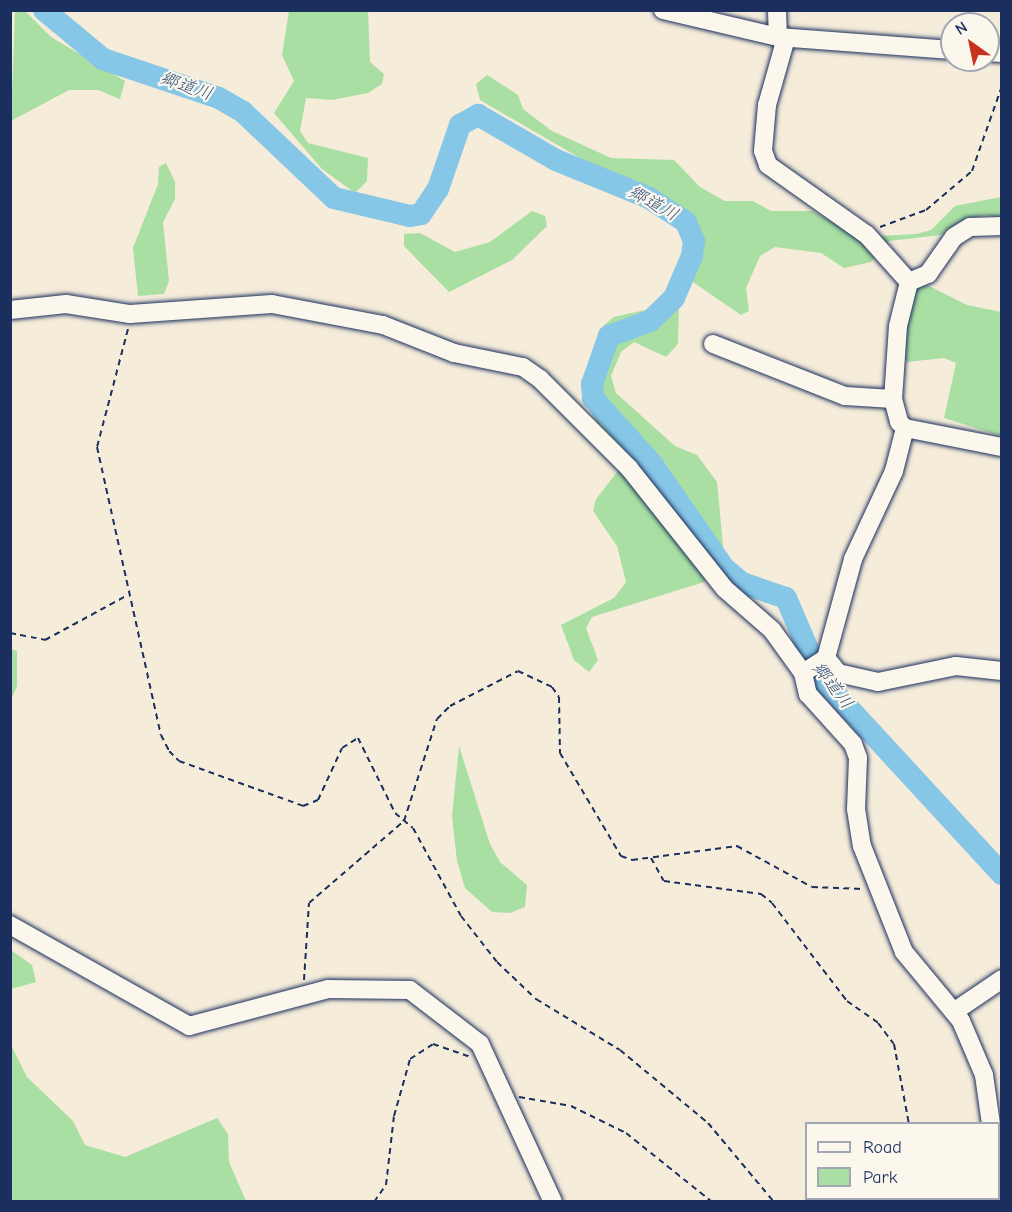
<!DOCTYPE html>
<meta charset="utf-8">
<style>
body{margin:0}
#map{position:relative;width:1012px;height:1212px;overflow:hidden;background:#f5ecda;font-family:"Comic Neue","Klee One",sans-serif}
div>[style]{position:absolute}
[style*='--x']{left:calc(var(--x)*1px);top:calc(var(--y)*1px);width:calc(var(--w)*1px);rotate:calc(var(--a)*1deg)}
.green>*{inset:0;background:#a9dfa2}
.river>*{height:22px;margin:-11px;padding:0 11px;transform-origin:11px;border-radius:11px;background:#86c6e7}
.path>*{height:2px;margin-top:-1px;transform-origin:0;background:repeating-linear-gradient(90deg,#1b2f5e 0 6px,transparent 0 10.5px)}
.roads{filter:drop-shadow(0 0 2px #1b2f5e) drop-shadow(0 0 2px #1b2f5e)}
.minor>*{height:18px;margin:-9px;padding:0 9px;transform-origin:9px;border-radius:9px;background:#fbf7ec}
span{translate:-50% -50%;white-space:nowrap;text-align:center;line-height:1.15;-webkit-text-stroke:4.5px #fbf7ec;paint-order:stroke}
.water-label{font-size:18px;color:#365580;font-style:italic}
.frame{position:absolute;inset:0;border:12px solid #1b2f5e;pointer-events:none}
.legend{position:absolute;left:805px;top:1122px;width:195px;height:78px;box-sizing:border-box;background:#fbf7ec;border:2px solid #a1a7b3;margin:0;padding:8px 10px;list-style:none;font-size:18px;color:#1b2f5e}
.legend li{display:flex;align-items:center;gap:12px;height:30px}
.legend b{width:30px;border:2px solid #a1a7b3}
.north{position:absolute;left:940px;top:12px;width:60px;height:60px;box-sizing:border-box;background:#fbf7ec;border:2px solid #a1a7b3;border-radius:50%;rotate:327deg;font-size:16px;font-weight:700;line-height:24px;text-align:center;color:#1b2f5e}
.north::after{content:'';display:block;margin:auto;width:21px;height:27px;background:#c8321e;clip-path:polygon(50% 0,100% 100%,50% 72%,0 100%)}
</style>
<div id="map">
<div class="green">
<div style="clip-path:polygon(15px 11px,25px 11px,51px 37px,125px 81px,120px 99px,98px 90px,69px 90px,11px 121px)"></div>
<div style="clip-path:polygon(289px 11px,368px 11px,370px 62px,384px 74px,382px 84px,368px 93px,332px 100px,306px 98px,300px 131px,308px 143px,368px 158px,367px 181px,355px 193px,322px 169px,274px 113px,294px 81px,282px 55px)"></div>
<div style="clip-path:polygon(487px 75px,518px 95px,523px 109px,552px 131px,611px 158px,674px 160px,700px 187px,725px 201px,753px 201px,771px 211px,812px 211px,860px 237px,916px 234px,931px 230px,955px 206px,1001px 197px,1001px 217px,985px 215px,959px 222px,941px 235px,889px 241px,871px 262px,844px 268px,821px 253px,775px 247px,760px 256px,746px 288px,749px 311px,741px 315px,690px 280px,704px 247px,697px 224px,680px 205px,606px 173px,480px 100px,476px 84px)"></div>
<div style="clip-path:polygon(166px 163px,175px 182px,175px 199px,163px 222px,169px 281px,164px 294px,138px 296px,133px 248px,158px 184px,159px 167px)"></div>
<div style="clip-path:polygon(532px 211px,545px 216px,547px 226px,512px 260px,449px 292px,404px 246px,404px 234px,420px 233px,455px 252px,490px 242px)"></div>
<div style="clip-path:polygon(927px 285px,967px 305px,1001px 312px,1001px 436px,944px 418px,956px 363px,944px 358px,906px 362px,900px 320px,909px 290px)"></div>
<div style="clip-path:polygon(662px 298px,679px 301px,678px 344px,666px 357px,634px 342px,621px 352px,611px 376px,616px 393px,675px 446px,697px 455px,717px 482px,724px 556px,704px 582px,592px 617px,586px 628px,598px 660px,589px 672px,574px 660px,561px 625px,614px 598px,626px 582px,617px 546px,593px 511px,596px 499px,621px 467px,592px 414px,586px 379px,604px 325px,614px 317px,654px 308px)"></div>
<div style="clip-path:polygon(11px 649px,17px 651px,17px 686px,11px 700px)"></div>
<div style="clip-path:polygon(459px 746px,490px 844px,500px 862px,527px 885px,525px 907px,510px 913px,492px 912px,465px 888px,457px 861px,452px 816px)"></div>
<div style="clip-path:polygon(11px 950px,32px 965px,36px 982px,11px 989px)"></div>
<div style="clip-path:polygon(11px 1045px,27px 1077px,73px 1121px,85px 1145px,125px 1157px,217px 1118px,228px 1134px,229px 1162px,246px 1201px,11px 1201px)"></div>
</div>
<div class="river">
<div style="--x:44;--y:10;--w:77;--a:39.7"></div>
<div style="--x:103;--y:59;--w:122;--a:18.6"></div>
<div style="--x:219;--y:98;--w:28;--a:30"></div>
<div style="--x:243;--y:112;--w:125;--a:43.4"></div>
<div style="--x:334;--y:198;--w:78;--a:13.3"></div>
<div style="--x:410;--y:216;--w:11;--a:-10"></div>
<div style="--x:421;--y:214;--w:30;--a:-56"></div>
<div style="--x:438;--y:189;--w:68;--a:-71"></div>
<div style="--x:460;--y:125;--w:21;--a:-29"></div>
<div style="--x:478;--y:115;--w:90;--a:30"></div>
<div style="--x:556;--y:160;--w:100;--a:22.2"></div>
<div style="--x:649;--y:198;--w:44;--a:33"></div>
<div style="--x:686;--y:222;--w:21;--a:67"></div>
<div style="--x:694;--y:241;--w:15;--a:98"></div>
<div style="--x:692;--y:256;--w:46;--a:113.2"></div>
<div style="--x:674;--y:298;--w:33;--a:136"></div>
<div style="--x:650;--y:321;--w:44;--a:159.9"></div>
<div style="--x:609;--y:336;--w:51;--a:109.5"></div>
<div style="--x:592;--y:384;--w:14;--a:86"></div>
<div style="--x:593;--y:398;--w:89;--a:48.2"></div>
<div style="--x:652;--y:464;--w:126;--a:55.3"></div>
<div style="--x:724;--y:568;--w:23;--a:40"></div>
<div style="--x:742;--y:583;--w:46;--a:18.8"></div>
<div style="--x:786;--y:598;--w:86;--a:66.7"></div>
<div style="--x:820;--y:677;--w:268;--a:47.3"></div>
</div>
<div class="path">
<div style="--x:880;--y:227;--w:49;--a:-20.3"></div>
<div style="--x:926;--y:210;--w:60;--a:-40.3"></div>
<div style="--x:972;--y:171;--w:90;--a:-70.6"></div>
<div style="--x:128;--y:329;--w:122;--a:104.7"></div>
<div style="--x:97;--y:447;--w:295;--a:77.5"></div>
<div style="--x:161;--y:735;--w:18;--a:63"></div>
<div style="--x:169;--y:751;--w:14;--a:45"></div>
<div style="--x:179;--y:761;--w:132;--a:19.9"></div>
<div style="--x:303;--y:806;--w:16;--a:-22"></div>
<div style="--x:318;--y:800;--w:57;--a:-65.2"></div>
<div style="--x:342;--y:748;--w:19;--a:-32"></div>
<div style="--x:358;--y:738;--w:84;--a:63.7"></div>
<div style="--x:395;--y:813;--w:23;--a:40"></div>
<div style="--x:413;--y:828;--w:100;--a:61.4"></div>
<div style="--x:461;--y:916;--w:58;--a:52"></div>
<div style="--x:497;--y:962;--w:54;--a:43.5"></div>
<div style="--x:536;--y:999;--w:98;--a:31.3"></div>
<div style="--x:620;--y:1050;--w:114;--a:39.7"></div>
<div style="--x:708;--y:1123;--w:103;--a:50.1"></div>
<div style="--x:10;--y:633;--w:36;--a:11"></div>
<div style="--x:45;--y:640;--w:94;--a:-28.5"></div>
<div style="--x:651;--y:858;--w:26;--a:61"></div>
<div style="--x:664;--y:881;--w:98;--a:7.6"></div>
<div style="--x:761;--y:894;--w:14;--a:39"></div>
<div style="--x:772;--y:903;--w:123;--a:52.6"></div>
<div style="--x:847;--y:1001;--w:38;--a:35"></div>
<div style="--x:878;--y:1023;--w:26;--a:53"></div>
<div style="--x:894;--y:1044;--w:81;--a:79.4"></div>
<div style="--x:304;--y:980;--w:77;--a:-86.3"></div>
<div style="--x:309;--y:903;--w:125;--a:-40.8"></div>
<div style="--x:404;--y:821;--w:107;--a:-72.1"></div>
<div style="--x:437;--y:719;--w:18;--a:-45"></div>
<div style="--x:450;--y:706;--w:76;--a:-27.2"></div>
<div style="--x:518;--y:671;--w:38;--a:25"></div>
<div style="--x:552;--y:687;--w:12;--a:55"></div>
<div style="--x:559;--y:697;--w:56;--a:89"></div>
<div style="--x:560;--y:753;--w:120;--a:59.4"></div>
<div style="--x:621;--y:856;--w:12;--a:20"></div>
<div style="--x:632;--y:860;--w:106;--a:-7.6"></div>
<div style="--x:737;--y:846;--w:85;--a:28.7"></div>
<div style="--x:812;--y:887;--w:51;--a:2.2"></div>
<div style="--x:519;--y:1097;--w:53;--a:9.8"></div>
<div style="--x:571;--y:1106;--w:61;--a:26.1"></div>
<div style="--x:626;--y:1133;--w:110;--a:38.7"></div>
<div style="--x:374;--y:1202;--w:21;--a:-55"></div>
<div style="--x:386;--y:1185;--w:69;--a:-83.4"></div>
<div style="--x:394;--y:1116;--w:59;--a:-74.3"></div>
<div style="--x:410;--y:1059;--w:27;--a:-33"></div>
<div style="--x:433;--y:1044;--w:39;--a:19"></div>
<div style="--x:885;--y:1202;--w:4;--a:-63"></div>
</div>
<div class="roads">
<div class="minor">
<div style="--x:663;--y:10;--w:118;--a:13.2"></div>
<div style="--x:778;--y:37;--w:174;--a:4.3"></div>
<div style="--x:777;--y:10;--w:27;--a:88"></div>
<div style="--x:786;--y:38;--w:70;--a:105.8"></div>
<div style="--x:767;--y:105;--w:46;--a:95"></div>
<div style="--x:763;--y:151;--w:15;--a:70"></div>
<div style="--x:768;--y:165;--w:121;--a:35.3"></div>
<div style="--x:867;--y:235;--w:63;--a:48.2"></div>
<div style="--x:909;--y:282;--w:21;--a:-23"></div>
<div style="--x:928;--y:274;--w:45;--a:-54.9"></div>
<div style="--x:954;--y:237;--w:19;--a:-32"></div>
<div style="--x:970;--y:227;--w:32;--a:-2"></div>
<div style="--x:988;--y:52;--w:14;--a:4"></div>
<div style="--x:909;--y:282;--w:45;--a:104"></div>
<div style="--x:898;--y:326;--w:73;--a:93.9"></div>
<div style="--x:893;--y:399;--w:24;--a:75"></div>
<div style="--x:899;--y:422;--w:8;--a:45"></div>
<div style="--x:905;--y:428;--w:99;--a:11.1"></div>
<div style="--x:10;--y:310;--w:56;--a:-6.1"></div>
<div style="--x:66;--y:304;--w:65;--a:8.9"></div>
<div style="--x:130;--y:314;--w:142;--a:-4"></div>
<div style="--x:272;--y:304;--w:113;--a:10.7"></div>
<div style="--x:383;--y:325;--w:76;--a:21.5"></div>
<div style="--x:454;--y:353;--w:70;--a:11.5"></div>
<div style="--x:523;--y:367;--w:21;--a:35"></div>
<div style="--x:540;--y:379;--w:126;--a:45"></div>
<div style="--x:629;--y:468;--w:154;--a:51.6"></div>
<div style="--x:725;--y:589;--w:62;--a:41.1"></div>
<div style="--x:772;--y:630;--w:53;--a:54.2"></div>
<div style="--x:803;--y:673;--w:22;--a:77"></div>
<div style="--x:808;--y:694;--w:67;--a:48"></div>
<div style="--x:853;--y:744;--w:15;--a:70"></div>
<div style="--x:858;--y:758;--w:51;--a:92.2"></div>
<div style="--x:856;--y:809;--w:37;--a:81"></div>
<div style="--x:862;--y:846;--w:114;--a:68.4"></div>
<div style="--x:904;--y:952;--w:89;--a:50.4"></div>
<div style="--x:961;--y:1021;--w:59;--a:66.9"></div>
<div style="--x:984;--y:1075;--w:49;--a:81.9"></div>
<div style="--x:713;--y:344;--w:142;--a:21.5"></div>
<div style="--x:845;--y:396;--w:48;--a:3.6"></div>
<div style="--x:826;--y:658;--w:19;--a:51"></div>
<div style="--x:838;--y:673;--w:41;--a:12.7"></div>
<div style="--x:878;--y:682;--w:80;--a:-11.6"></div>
<div style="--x:956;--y:666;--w:46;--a:6.2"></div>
<div style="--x:803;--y:673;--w:27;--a:-33"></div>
<div style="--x:826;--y:658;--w:103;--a:-74.7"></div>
<div style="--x:853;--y:559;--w:97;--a:-65"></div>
<div style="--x:894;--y:471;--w:44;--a:-75.7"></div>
<div style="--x:10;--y:925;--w:206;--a:29.4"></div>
<div style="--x:189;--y:1026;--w:144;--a:-14.9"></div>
<div style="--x:328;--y:989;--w:82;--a:0.7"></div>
<div style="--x:410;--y:990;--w:88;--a:37.6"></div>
<div style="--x:480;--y:1044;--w:174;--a:65.2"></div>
<div style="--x:955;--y:1011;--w:57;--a:-34.2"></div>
<div style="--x:998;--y:1167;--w:16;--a:75"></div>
</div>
</div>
<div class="water-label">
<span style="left:186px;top:87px;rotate:19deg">郷道川</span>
<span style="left:653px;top:204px;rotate:29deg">郷道川</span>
<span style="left:832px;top:686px;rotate:52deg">郷道川</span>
</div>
<div class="frame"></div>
<ul class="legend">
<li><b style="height:8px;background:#fbf7ec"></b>Road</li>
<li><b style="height:16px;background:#a9dfa2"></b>Park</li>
</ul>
<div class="north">N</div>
</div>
